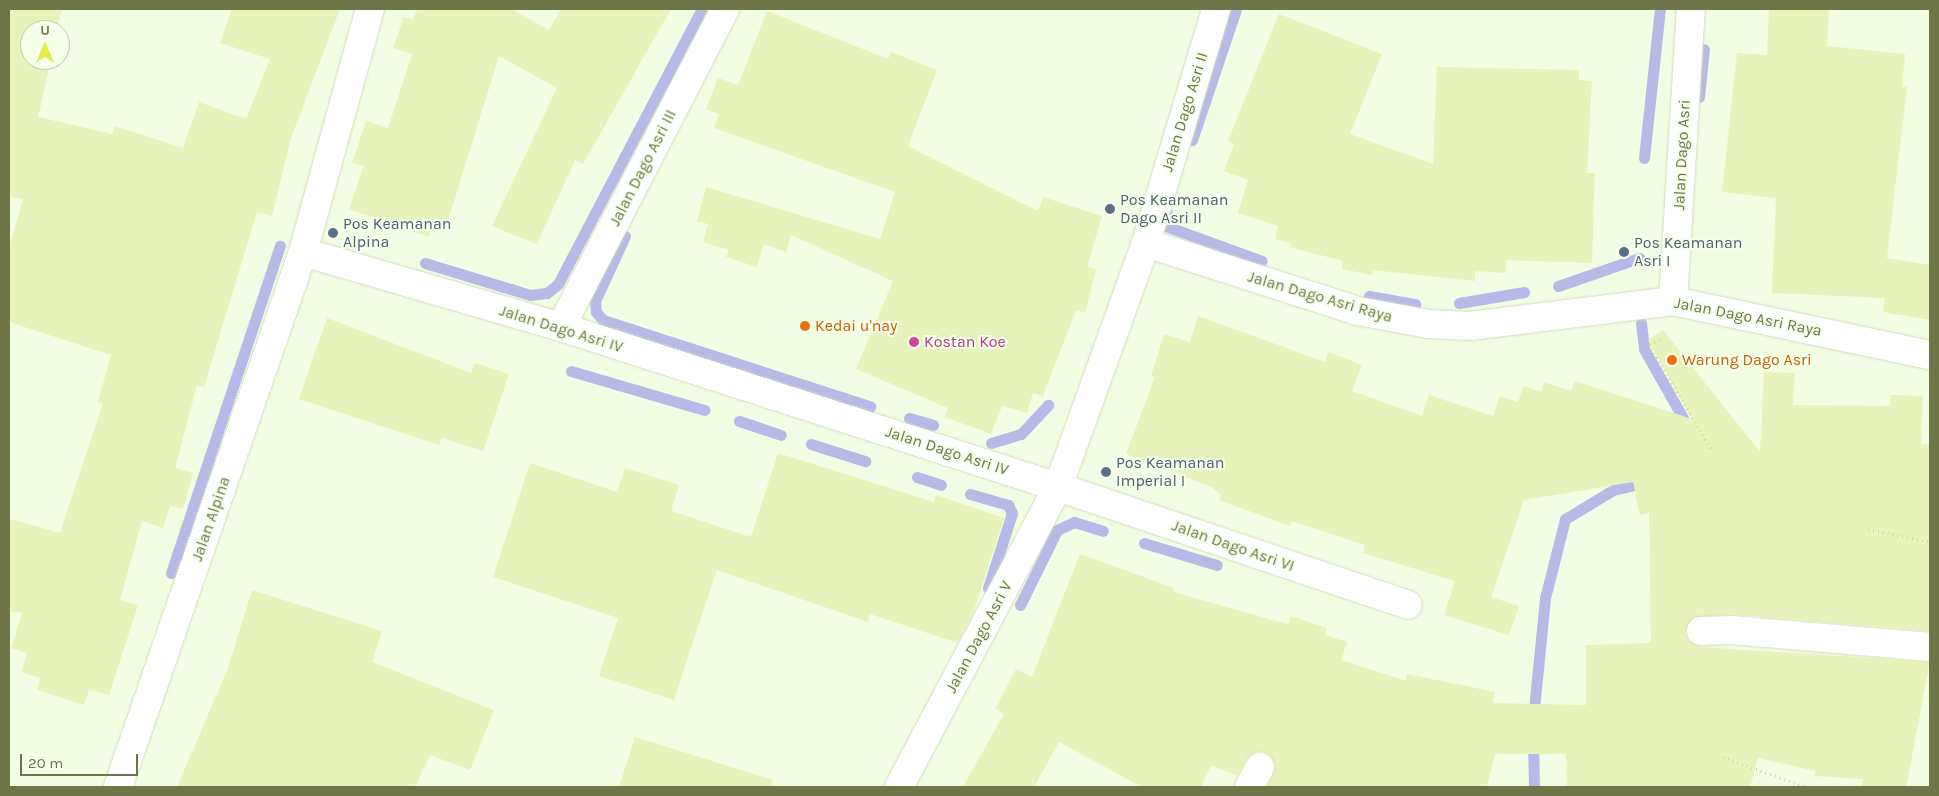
<!DOCTYPE html>
<style>
body{margin:0}
#map{position:relative;width:1939px;height:796px;overflow:hidden;background:#f2fde3;font-family:Karla,sans-serif}
div>[style]{position:absolute}
[style*='--x']{left:calc(var(--x)*1px);top:calc(var(--y)*1px);width:calc(var(--w)*1px);rotate:calc(var(--a)*1deg)}
.stream>*{height:11px;margin:-5.5px;padding:0 5.5px;transform-origin:5.5px;border-radius:5.5px;background:#b7b9e7}
.building>*{inset:0;background:#e7f3ba}
.path>*{height:3px;margin-top:-1.5px;transform-origin:0;background:repeating-linear-gradient(90deg,#ccd89d 0 1px,transparent 0 5px)}
.roads{filter:drop-shadow(0 0 1px #d3ddba) drop-shadow(0 0 1px #d3ddba)}
.minor>*{height:28px;margin:-14px;padding:0 14px;transform-origin:14px;border-radius:14px;background:#fff}
.tertiary>*{height:28px;margin:-14px;padding:0 14px;transform-origin:14px;border-radius:14px;background:#fff}
.dots>*{width:14px;height:14px;translate:-50% -50%;box-sizing:border-box;border:2px solid #f6ffea;border-radius:50%}
span{translate:-50% -50%;white-space:nowrap;text-align:center;line-height:1.15;-webkit-text-stroke:4px #f6ffea;paint-order:stroke}
.street-label{font-size:16px;color:#6e7648}
.service-label{font-size:16px;color:#4e5e75}
.left{translate:0 -50%;text-align:left}
.food-label{font-size:16px;color:#c56008}
.hotel-label{font-size:16px;color:#b23c85}
.frame{position:absolute;inset:0;border:10px solid #6e7648;pointer-events:none}
.north{position:absolute;left:20px;top:20px;width:50px;height:50px;box-sizing:border-box;background:#f6ffea;border:1px solid #c0c8a9;border-radius:50%;rotate:0deg;font-size:14px;font-weight:700;line-height:20px;text-align:center;color:#6e7648}
.north::after{content:'';display:block;margin:auto;width:18px;height:22px;background:#e4eb45;clip-path:polygon(50% 0,100% 100%,50% 72%,0 100%)}
.scale{position:absolute;left:20px;top:754px;width:118px;height:22px;box-sizing:border-box;border:2px solid #6e7648;border-top:0;padding-left:6px;font-size:15px;line-height:18px;white-space:nowrap;color:#6e7648;-webkit-text-stroke:4px #f6ffea;paint-order:stroke}
</style>
<div id="map">
<div class="stream">
<div style="--x:1699;--y:97;--w:48;--a:-84.1"></div>
<div style="--x:1192;--y:140;--w:138;--a:-71.4"></div>
<div style="--x:1644;--y:158;--w:150;--a:-83.9"></div>
<div style="--x:1167;--y:213;--w:13;--a:108"></div>
<div style="--x:1163;--y:225;--w:105;--a:20"></div>
<div style="--x:625;--y:236;--w:72;--a:114.8"></div>
<div style="--x:595;--y:301;--w:11;--a:85"></div>
<div style="--x:596;--y:312;--w:11;--a:49"></div>
<div style="--x:603;--y:320;--w:281;--a:17.9"></div>
<div style="--x:425;--y:263;--w:110;--a:16.9"></div>
<div style="--x:530;--y:295;--w:17;--a:-7"></div>
<div style="--x:547;--y:293;--w:14;--a:-39"></div>
<div style="--x:558;--y:284;--w:310;--a:-62.4"></div>
<div style="--x:1558;--y:286;--w:86;--a:-19.1"></div>
<div style="--x:1369;--y:296;--w:47;--a:9.9"></div>
<div style="--x:1459;--y:303;--w:66;--a:-9.6"></div>
<div style="--x:1641;--y:323;--w:26;--a:83"></div>
<div style="--x:1644;--y:349;--w:92;--a:60.6"></div>
<div style="--x:571;--y:371;--w:139;--a:16.3"></div>
<div style="--x:909;--y:418;--w:25;--a:16"></div>
<div style="--x:739;--y:421;--w:44;--a:18.4"></div>
<div style="--x:991;--y:443;--w:31;--a:-17"></div>
<div style="--x:1021;--y:434;--w:40;--a:-47"></div>
<div style="--x:811;--y:444;--w:57;--a:17.5"></div>
<div style="--x:917;--y:477;--w:25;--a:18"></div>
<div style="--x:970;--y:494;--w:40;--a:16"></div>
<div style="--x:1008;--y:505;--w:9;--a:63"></div>
<div style="--x:1012;--y:513;--w:79;--a:107.7"></div>
<div style="--x:1144;--y:543;--w:76;--a:16.8"></div>
<div style="--x:171;--y:573;--w:345;--a:-71.6"></div>
<div style="--x:1020;--y:605;--w:84;--a:-63.7"></div>
<div style="--x:1057;--y:530;--w:19;--a:-25"></div>
<div style="--x:1074;--y:522;--w:30;--a:17"></div>
<div style="--x:1533;--y:719;--w:122;--a:-84.3"></div>
<div style="--x:1545;--y:598;--w:81;--a:-75.8"></div>
<div style="--x:1565;--y:519;--w:56;--a:-31.1"></div>
<div style="--x:1613;--y:490;--w:35;--a:-13"></div>
<div style="--x:1533;--y:740;--w:47;--a:88.8"></div>
</div>
<div class="building">
<div style="clip-path:polygon(9px 9px,62px 9px,57px 30px,30px 30px,30px 60px,51px 60px,38px 117px,112px 134px,115px 126px,183px 148px,199px 102px,246px 119px,270px 59px,220px 43px,232px 9px,340px 9px,291px 138px,272px 216px,257px 212px,204px 387px,197px 385px,175px 468px,193px 473px,183px 509px,170px 506px,163px 528px,142px 521px,120px 600px,138px 605px,109px 695px,89px 690px,84px 705px,37px 690px,40px 678px,21px 672px,27px 653px,11px 648px,22px 613px,9px 611px,9px 519px,60px 533px,103px 404px,98px 402px,111px 355px,9px 322px,9px 248px,23px 199px,9px 196px)"></div>
<div style="clip-path:polygon(417px 9px,511px 9px,549px 30px,561px 9px,671px 9px,583px 164px,575px 160px,537px 244px,492px 226px,557px 88px,499px 56px,446px 227px,434px 222px,429px 237px,349px 209px,364px 166px,352px 163px,366px 121px,388px 128px,412px 54px,393px 48px,404px 17px,413px 20px)"></div>
<div style="clip-path:polygon(1769px 9px,1829px 9px,1827px 46px,1905px 54px,1902px 87px,1907px 87px,1887px 258px,1930px 265px,1930px 320px,1883px 312px,1885px 298px,1772px 293px,1776px 198px,1722px 192px,1737px 53px,1767px 55px)"></div>
<div style="clip-path:polygon(767px 11px,888px 59px,891px 52px,937px 70px,908px 146px,1038px 211px,1043px 197px,1102px 216px,1087px 267px,1096px 269px,1085px 313px,1076px 310px,1043px 396px,1033px 393px,1027px 413px,1002px 406px,991px 434px,945px 417px,948px 408px,856px 369px,893px 281px,791px 235px,786px 252px,764px 244px,757px 267px,726px 257px,729px 250px,703px 242px,708px 224px,697px 221px,706px 187px,880px 239px,895px 192px,714px 128px,719px 114px,706px 109px,718px 78px,738px 85px)"></div>
<div style="clip-path:polygon(1279px 14px,1382px 54px,1350px 134px,1433px 164px,1437px 67px,1579px 70px,1579px 80px,1592px 81px,1587px 173px,1595px 173px,1592px 263px,1506px 260px,1505px 273px,1475px 271px,1475px 281px,1373px 270px,1372px 275px,1342px 269px,1343px 261px,1290px 247px,1291px 243px,1275px 239px,1278px 226px,1238px 213px,1248px 180px,1224px 171px,1234px 144px,1228px 141px)"></div>
<div style="clip-path:polygon(1198px 316px,1325px 362px,1328px 352px,1362px 365px,1352px 391px,1422px 416px,1429px 395px,1493px 416px,1500px 396px,1518px 402px,1524px 386px,1541px 392px,1544px 382px,1571px 391px,1575px 381px,1692px 419px,1648px 340px,1663px 330px,1760px 452px,1764px 372px,1795px 373px,1793px 405px,1890px 406px,1891px 395px,1923px 396px,1921px 444px,1930px 445px,1930px 631px,1732px 614px,1693px 618px,1685px 631px,1688px 640px,1701px 647px,1930px 662px,1906px 787px,1862px 787px,1863px 779px,1815px 776px,1815px 771px,1758px 758px,1750px 787px,1567px 787px,1566px 754px,1495px 754px,1487px 787px,1267px 787px,1276px 766px,1268px 754px,1260px 751px,1247px 759px,1237px 776px,1211px 765px,1201px 787px,1142px 787px,1059px 742px,1034px 787px,963px 787px,1004px 714px,995px 709px,1016px 669px,1032px 677px,1080px 554px,1174px 588px,1173px 592px,1272px 620px,1289px 624px,1291px 616px,1327px 628px,1325px 635px,1347px 642px,1341px 660px,1406px 681px,1407px 674px,1495px 692px,1493px 703px,1586px 705px,1586px 645px,1651px 643px,1649px 513px,1640px 515px,1633px 482px,1524px 500px,1491px 597px,1519px 606px,1509px 635px,1444px 615px,1455px 581px,1363px 553px,1365px 545px,1292px 521px,1290px 526px,1219px 500px,1221px 494px,1211px 487px,1126px 454px,1155px 377px,1151px 376px,1164px 334px,1190px 342px)"></div>
<div style="clip-path:polygon(327px 318px,471px 373px,475px 363px,509px 374px,483px 451px,442px 438px,439px 445px,299px 399px)"></div>
<div style="clip-path:polygon(778px 453px,934px 502px,936px 495px,1004px 518px,972px 616px,958px 643px,870px 614px,868px 622px,717px 570px,674px 700px,599px 676px,618px 618px,493px 577px,530px 463px,617px 492px,625px 468px,679px 485px,671px 511px,751px 537px)"></div>
<div style="clip-path:polygon(252px 590px,382px 631px,372px 662px,494px 710px,470px 770px,430px 755px,415px 787px,177px 787px,228px 668px)"></div>
<div style="clip-path:polygon(635px 737px,773px 780px,771px 787px,619px 787px)"></div>
</div>
<div class="path">
<div style="--x:1660;--y:340;--w:12;--a:160"></div>
<div style="--x:1649;--y:344;--w:123;--a:59.3"></div>
<div style="--x:1868;--y:529;--w:63;--a:11.8"></div>
<div style="--x:1723;--y:757;--w:88;--a:19.9"></div>
</div>
<div class="roads">
<div class="minor">
<div style="--x:1146;--y:243;--w:244;--a:-73.3"></div>
<div style="--x:303;--y:252;--w:252;--a:-74.6"></div>
<div style="--x:1673;--y:301;--w:293;--a:-86.5"></div>
<div style="--x:561;--y:327;--w:358;--a:-62.7"></div>
<div style="--x:1701;--y:631;--w:31;--a:-2"></div>
<div style="--x:1732;--y:630;--w:199;--a:4.9"></div>
<div style="--x:899;--y:787;--w:340;--a:-62.1"></div>
<div style="--x:1058;--y:487;--w:369;--a:18.6"></div>
<div style="--x:1249;--y:787;--w:23;--a:-61"></div>
</div>
<div class="tertiary">
<div style="--x:118;--y:787;--w:566;--a:-70.92"></div>
<div style="--x:303;--y:252;--w:269;--a:16.2"></div>
<div style="--x:561;--y:327;--w:522;--a:17.85"></div>
<div style="--x:1058;--y:487;--w:259;--a:-70.2"></div>
<div style="--x:1146;--y:243;--w:223;--a:17.8"></div>
<div style="--x:1358;--y:311;--w:72;--a:10.4"></div>
<div style="--x:1429;--y:324;--w:41;--a:2.8"></div>
<div style="--x:1470;--y:326;--w:205;--a:-7"></div>
<div style="--x:1673;--y:301;--w:263;--a:11.9"></div>
</div>
</div>
<div class="dots">
<div style="left:1110px;top:209px;background:#5c6f8a"></div>
<div style="left:333px;top:233px;background:#5c6f8a"></div>
<div style="left:1624px;top:252px;background:#5c6f8a"></div>
<div style="left:805px;top:326px;background:#e8710a"></div>
<div style="left:914px;top:342px;background:#d1479c"></div>
<div style="left:1672px;top:360px;background:#e8710a"></div>
<div style="left:1106px;top:472px;background:#5c6f8a"></div>
</div>
<div class="street-label">
<span style="left:1185px;top:112px;rotate:-73deg">Jalan Dago Asri II</span>
<span style="left:1682px;top:155px;rotate:-87deg">Jalan Dago Asri</span>
<span style="left:643px;top:168px;rotate:-63deg">Jalan Dago Asri III</span>
<span style="left:1320px;top:297px;rotate:16deg">Jalan Dago Asri Raya</span>
<span style="left:1748px;top:317px;rotate:11deg">Jalan Dago Asri Raya</span>
<span style="left:561px;top:329px;rotate:17deg">Jalan Dago Asri IV</span>
<span style="left:947px;top:451px;rotate:18deg">Jalan Dago Asri IV</span>
<span style="left:211px;top:519px;rotate:-71deg">Jalan Alpina</span>
<span style="left:1233px;top:546px;rotate:19deg">Jalan Dago Asri VI</span>
<span style="left:979px;top:637px;rotate:-62deg">Jalan Dago Asri V</span>
</div>
<div class="service-label">
<span class="left" style="left:1120px;top:209px">Pos Keamanan<br>Dago Asri II</span>
<span class="left" style="left:343px;top:233px">Pos Keamanan<br>Alpina</span>
<span class="left" style="left:1634px;top:252px">Pos Keamanan<br>Asri I</span>
<span class="left" style="left:1116px;top:472px">Pos Keamanan<br>Imperial I</span>
</div>
<div class="food-label">
<span class="left" style="left:815px;top:326px">Kedai u'nay</span>
<span class="left" style="left:1682px;top:360px">Warung Dago Asri</span>
</div>
<div class="hotel-label">
<span class="left" style="left:924px;top:342px">Kostan Koe</span>
</div>
<div class="frame"></div>
<div class="north">U</div>
<div class="scale">20 m</div>
</div>
